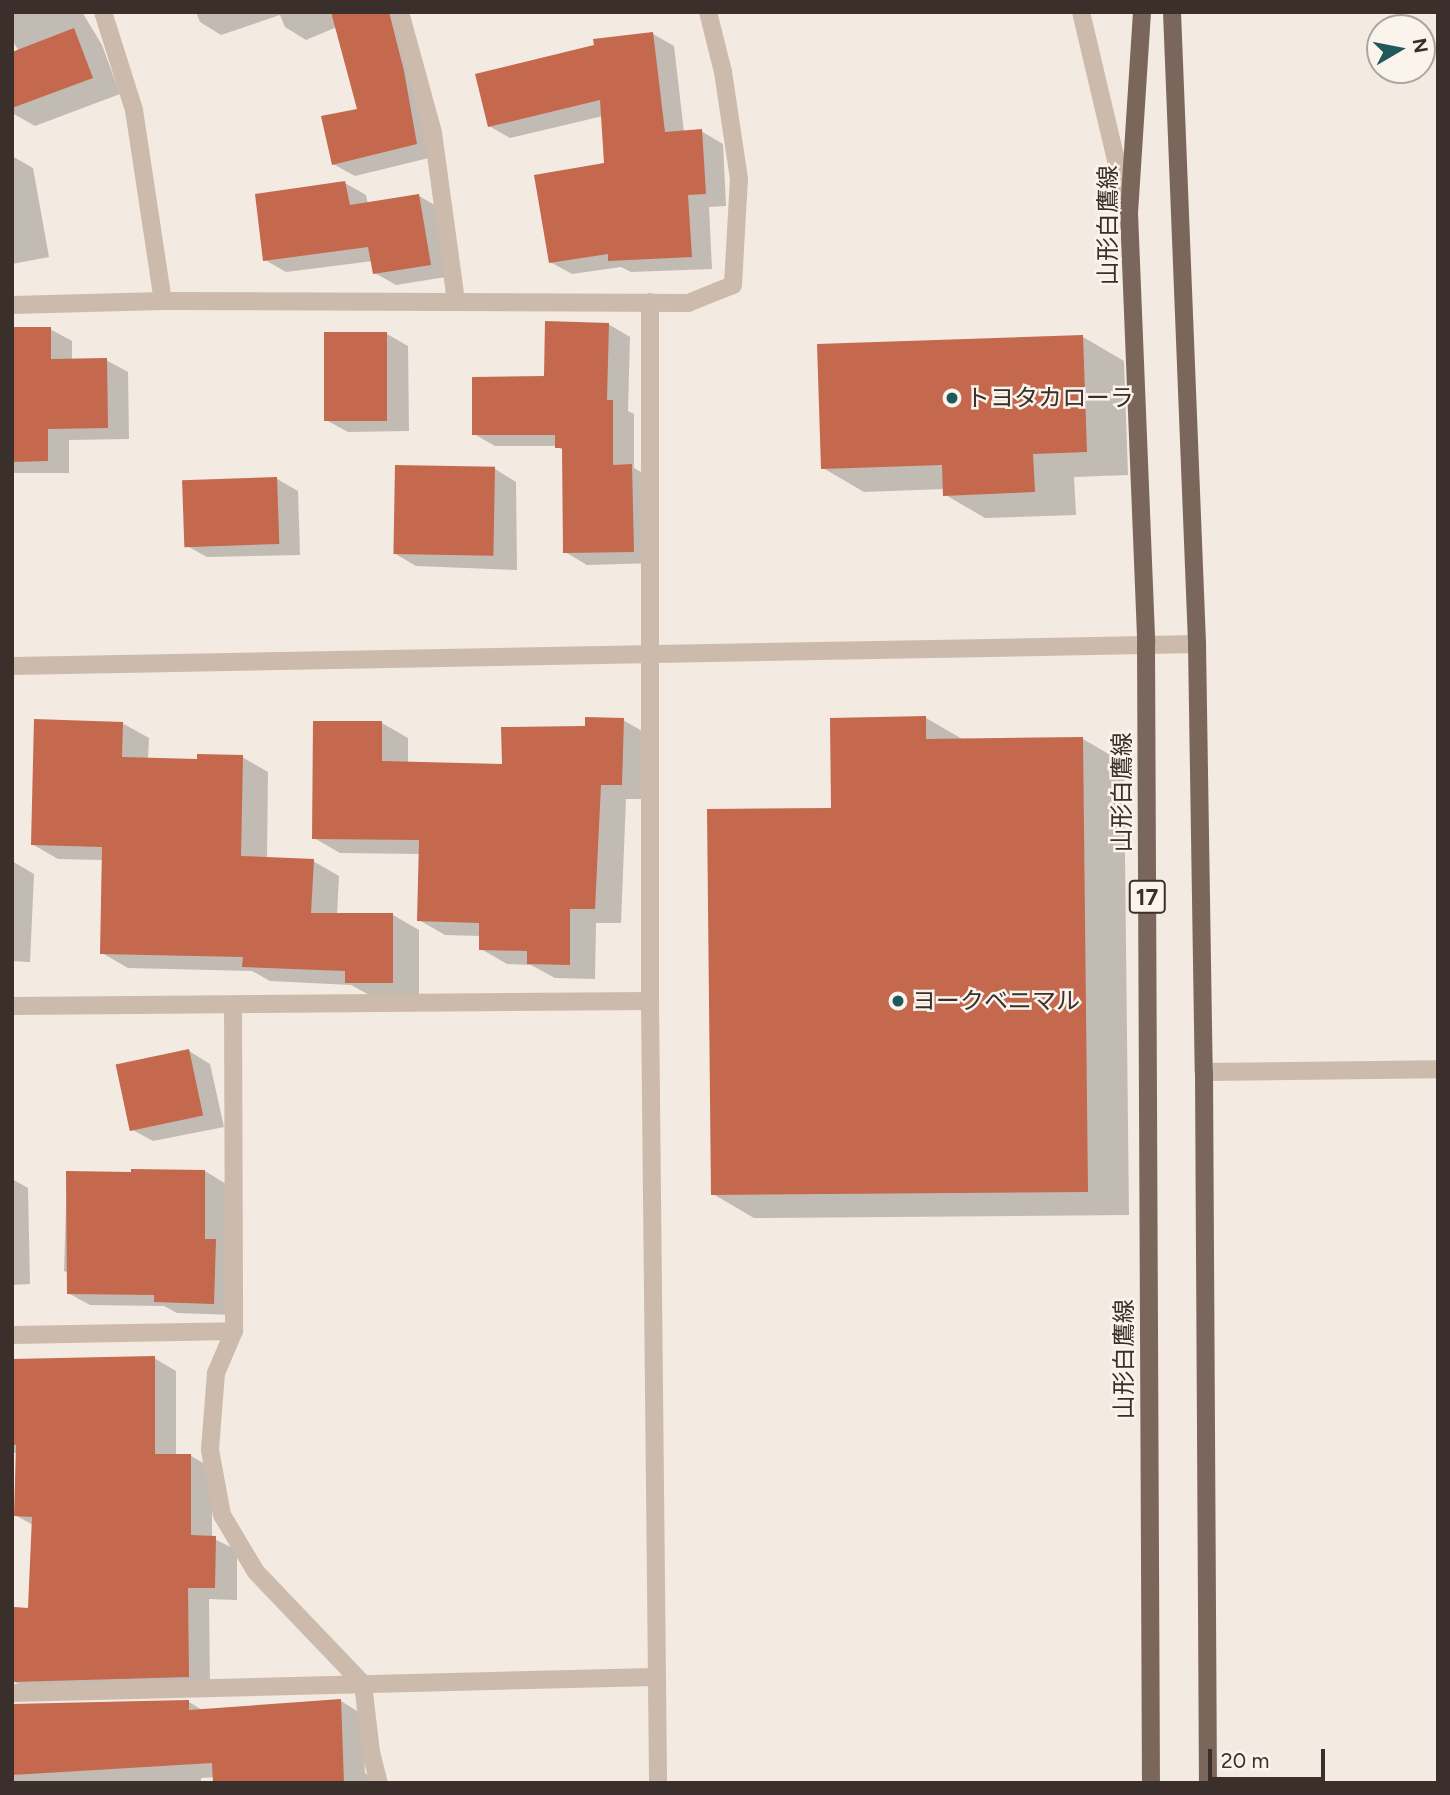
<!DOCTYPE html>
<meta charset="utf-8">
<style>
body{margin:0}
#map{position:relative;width:1450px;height:1795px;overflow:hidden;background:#f3eae1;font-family:Figtree,"Noto Sans JP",sans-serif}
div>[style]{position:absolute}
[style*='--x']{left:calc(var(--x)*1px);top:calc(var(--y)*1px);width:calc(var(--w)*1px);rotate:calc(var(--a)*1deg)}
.shadow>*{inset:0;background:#0003}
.building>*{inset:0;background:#c4684e;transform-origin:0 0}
.minor>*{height:18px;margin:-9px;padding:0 9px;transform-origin:9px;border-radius:9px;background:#ccbaac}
.major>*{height:18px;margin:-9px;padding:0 9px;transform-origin:9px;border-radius:9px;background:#7b665c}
.dots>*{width:19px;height:19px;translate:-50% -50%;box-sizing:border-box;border:4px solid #faf4ed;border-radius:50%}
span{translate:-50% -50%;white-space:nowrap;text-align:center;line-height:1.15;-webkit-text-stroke:5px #faf4ed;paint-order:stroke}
.shield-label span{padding:2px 5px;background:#faf4ed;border:2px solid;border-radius:5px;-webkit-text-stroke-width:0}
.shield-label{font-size:23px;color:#3a2f2b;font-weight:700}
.street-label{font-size:24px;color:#3a2f2b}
.poi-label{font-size:24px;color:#3a2f2b}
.left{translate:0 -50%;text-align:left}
.frame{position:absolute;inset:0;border:14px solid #3a2f2b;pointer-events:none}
.north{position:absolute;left:1366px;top:14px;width:70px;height:70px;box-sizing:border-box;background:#faf4ed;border:2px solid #ada59f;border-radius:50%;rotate:80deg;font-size:19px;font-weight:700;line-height:28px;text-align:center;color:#3a2f2b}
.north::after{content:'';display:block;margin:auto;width:24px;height:32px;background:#20595b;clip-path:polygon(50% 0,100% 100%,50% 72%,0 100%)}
.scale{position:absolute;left:1208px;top:1749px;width:117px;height:32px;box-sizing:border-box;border:4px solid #3a2f2b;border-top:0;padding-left:9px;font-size:21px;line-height:24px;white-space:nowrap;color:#3a2f2b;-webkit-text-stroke:5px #faf4ed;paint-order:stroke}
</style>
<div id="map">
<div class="shadow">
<div style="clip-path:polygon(12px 12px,82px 12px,102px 45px,120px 94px,35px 126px,12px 113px,12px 53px,19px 51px,12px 40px)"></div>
<div style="clip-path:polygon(196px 12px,392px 12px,437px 156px,355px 176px,333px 164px,359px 111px,337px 27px,306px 40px,285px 27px,280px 15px,221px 35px,200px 22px)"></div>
<div style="clip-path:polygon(653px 34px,674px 46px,684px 132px,701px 131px,723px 144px,726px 206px,709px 207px,712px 269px,631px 272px,621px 267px,572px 274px,550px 262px,606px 165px,603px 116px,510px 138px,489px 126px)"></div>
<div style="clip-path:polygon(12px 156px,33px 168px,49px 257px,12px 264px)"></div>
<div style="clip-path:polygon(345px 183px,366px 195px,368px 204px,419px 196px,440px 208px,452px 276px,396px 285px,375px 273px,373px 261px,286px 272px,265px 260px)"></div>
<div style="clip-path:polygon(608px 324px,630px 337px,628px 411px,634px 414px,634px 468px,653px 479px,655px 563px,587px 565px,565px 552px,563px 450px,556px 446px,495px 446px,474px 434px)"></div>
<div style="clip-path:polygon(12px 329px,50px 329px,72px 341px,72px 361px,106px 360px,128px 372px,129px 439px,69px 440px,69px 473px,12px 473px)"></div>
<div style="clip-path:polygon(387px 334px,408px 346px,409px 431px,348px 432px,326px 420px)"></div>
<div style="clip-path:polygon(1083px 337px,1124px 361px,1128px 475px,1074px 477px,1076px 515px,985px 518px,944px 494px,944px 489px,864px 492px,823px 468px)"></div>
<div style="clip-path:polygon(495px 469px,516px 482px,517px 570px,416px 566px,394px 553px)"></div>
<div style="clip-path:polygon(277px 479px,298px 491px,300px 555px,207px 557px,185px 545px)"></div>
<div style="clip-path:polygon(926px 718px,964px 740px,1083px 739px,1124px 763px,1129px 1215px,754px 1218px,713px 1194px,833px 810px,832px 720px)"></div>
<div style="clip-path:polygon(623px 720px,649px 735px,647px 799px,626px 799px,621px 923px,596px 923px,595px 979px,555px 978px,531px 965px,507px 964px,481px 949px,481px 936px,445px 935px,419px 920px,420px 854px,340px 853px,314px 838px,382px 723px,408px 738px,408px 763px,504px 765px,586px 728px)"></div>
<div style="clip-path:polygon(122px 723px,149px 738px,148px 759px,199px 760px,242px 757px,268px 772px,267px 859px,313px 861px,339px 876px,337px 915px,393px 915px,419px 930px,419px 997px,373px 997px,351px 985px,270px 981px,252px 971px,128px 968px,102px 953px,103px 860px,58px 859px,32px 844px)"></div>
<div style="clip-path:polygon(12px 861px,34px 874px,30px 962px,12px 961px)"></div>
<div style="clip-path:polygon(189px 1051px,210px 1064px,224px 1127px,153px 1141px,131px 1129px)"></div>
<div style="clip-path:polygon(205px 1171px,226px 1184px,235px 1315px,177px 1313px,164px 1306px,90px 1305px,68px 1293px,69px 1273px,64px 1271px,67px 1173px)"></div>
<div style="clip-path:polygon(12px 1179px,28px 1188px,30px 1284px,12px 1285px)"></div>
<div style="clip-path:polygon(154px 1358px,176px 1371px,176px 1456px,191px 1456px,212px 1468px,212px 1538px,237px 1550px,237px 1600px,209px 1599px,210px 1689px,35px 1693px,13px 1681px,12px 1609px,29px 1610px,33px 1525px,15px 1515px,17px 1454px,12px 1451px,12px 1362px)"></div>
<div style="clip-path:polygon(341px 1701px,362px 1714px,365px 1773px,381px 1783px,236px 1783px,236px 1776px,201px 1778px,201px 1783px,12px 1783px,12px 1706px,189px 1702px,204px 1711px)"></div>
</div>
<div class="building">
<div style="clip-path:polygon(331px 12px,389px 12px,404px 71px,417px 144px,332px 165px,321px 116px,357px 109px)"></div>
<div style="clip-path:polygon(74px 28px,93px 78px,12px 108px,12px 52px)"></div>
<div style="clip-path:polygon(653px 32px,665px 132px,702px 129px,706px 194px,688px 195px,692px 257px,608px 261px,608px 254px,549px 263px,534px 175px,604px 163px,600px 100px,488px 127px,475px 74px,594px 45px,593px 39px)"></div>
<div style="clip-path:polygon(345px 181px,350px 205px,419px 194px,431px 265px,373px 274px,368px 247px,263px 261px,255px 194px)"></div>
<div style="clip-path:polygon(545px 321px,609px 323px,607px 400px,613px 400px,613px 465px,632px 464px,634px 552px,563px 553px,562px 448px,555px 448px,555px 435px,472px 435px,472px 377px,544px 376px)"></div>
<div style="clip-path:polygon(12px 327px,51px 327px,51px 359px,107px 358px,108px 428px,48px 429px,48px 461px,12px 462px)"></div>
<div style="left:324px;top:332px;width:63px;height:89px"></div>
<div style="clip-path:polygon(1083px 335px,1087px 452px,1033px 454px,1035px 492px,943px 496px,942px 465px,821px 469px,817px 344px)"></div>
<div style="left:395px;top:465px;width:100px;height:89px;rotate:1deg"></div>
<div style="left:277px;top:477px;width:67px;height:95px;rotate:88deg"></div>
<div style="clip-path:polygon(926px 716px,926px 739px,1083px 737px,1088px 1192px,711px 1195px,707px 809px,831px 808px,830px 718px)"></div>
<div style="clip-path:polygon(585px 717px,624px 718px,622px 785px,601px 785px,595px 909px,570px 909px,570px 965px,527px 964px,527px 951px,479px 950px,479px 923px,417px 921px,419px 840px,312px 839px,313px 721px,382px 721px,382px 761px,502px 764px,501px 727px,585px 726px)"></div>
<div style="clip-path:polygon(34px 719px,123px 722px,122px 757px,197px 759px,197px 754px,243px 755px,241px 856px,314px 859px,311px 913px,393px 913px,393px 983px,345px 983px,345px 971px,242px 967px,243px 957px,100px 954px,102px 847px,31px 845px)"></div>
<div style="left:189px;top:1049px;width:68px;height:75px;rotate:78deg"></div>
<div style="clip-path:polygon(131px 1169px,205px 1170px,205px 1239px,216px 1239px,214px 1304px,154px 1302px,154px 1295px,67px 1294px,66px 1171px,131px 1172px)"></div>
<div style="clip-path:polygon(155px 1356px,155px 1454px,191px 1454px,191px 1535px,216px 1536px,215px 1588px,188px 1588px,189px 1677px,12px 1682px,14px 1607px,28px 1608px,32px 1517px,14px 1516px,16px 1445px,12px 1445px,12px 1359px)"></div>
<div style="clip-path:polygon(341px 1699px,344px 1783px,213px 1783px,212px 1763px,12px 1775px,12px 1704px,189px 1700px,189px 1710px)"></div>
</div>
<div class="minor">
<div style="--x:103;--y:12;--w:103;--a:72.4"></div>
<div style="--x:134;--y:110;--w:193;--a:81.4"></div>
<div style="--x:400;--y:12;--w:125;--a:74.7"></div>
<div style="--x:433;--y:133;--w:170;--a:82.2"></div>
<div style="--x:1081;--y:12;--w:199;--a:76.7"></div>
<div style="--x:650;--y:302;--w:699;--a:90"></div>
<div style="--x:650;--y:1001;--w:782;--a:89.41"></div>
<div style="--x:12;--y:305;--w:151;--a:-1.5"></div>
<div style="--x:163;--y:301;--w:525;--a:0.22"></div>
<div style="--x:688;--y:303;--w:48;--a:-21.8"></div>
<div style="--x:733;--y:285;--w:106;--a:-86.8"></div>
<div style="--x:739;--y:179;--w:108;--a:-98.5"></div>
<div style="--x:723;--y:72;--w:62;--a:-104"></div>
<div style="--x:12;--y:666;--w:1185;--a:-1.06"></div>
<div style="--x:233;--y:1005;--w:326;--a:89.8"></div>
<div style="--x:234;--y:1331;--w:46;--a:113.2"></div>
<div style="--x:216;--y:1373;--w:77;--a:94.5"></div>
<div style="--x:210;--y:1450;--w:66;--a:79.5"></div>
<div style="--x:222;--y:1515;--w:66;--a:59.2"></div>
<div style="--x:256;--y:1572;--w:155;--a:46.3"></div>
<div style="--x:363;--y:1684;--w:68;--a:83.3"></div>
<div style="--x:371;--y:1752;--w:32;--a:76"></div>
<div style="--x:12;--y:1006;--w:638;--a:-0.45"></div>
<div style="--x:1204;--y:1072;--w:234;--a:-0.7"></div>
<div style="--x:12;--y:1335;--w:222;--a:-1"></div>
<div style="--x:12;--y:1693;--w:643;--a:-1.43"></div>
</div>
<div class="major">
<div style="--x:1142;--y:12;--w:201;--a:93.7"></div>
<div style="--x:1129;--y:213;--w:431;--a:87.7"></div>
<div style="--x:1146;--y:644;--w:1139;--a:89.75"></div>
<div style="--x:1172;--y:12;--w:632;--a:87.73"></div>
<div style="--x:1197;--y:644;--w:428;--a:89.1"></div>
<div style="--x:1204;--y:1072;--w:711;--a:89.68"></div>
</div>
<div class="dots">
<div style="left:952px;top:398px;background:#20595b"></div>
<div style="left:898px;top:1001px;background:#20595b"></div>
</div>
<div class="shield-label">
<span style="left:1147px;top:897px">17</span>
</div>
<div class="street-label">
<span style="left:1108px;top:225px;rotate:-90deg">山形白鷹線</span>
<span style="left:1122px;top:792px;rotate:-90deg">山形白鷹線</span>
<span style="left:1124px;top:1359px;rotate:-90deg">山形白鷹線</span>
</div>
<div class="poi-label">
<span class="left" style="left:966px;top:398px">トヨタカローラ</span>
<span class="left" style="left:912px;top:1001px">ヨークベニマル</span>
</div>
<div class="frame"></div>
<div class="north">N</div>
<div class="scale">20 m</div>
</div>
